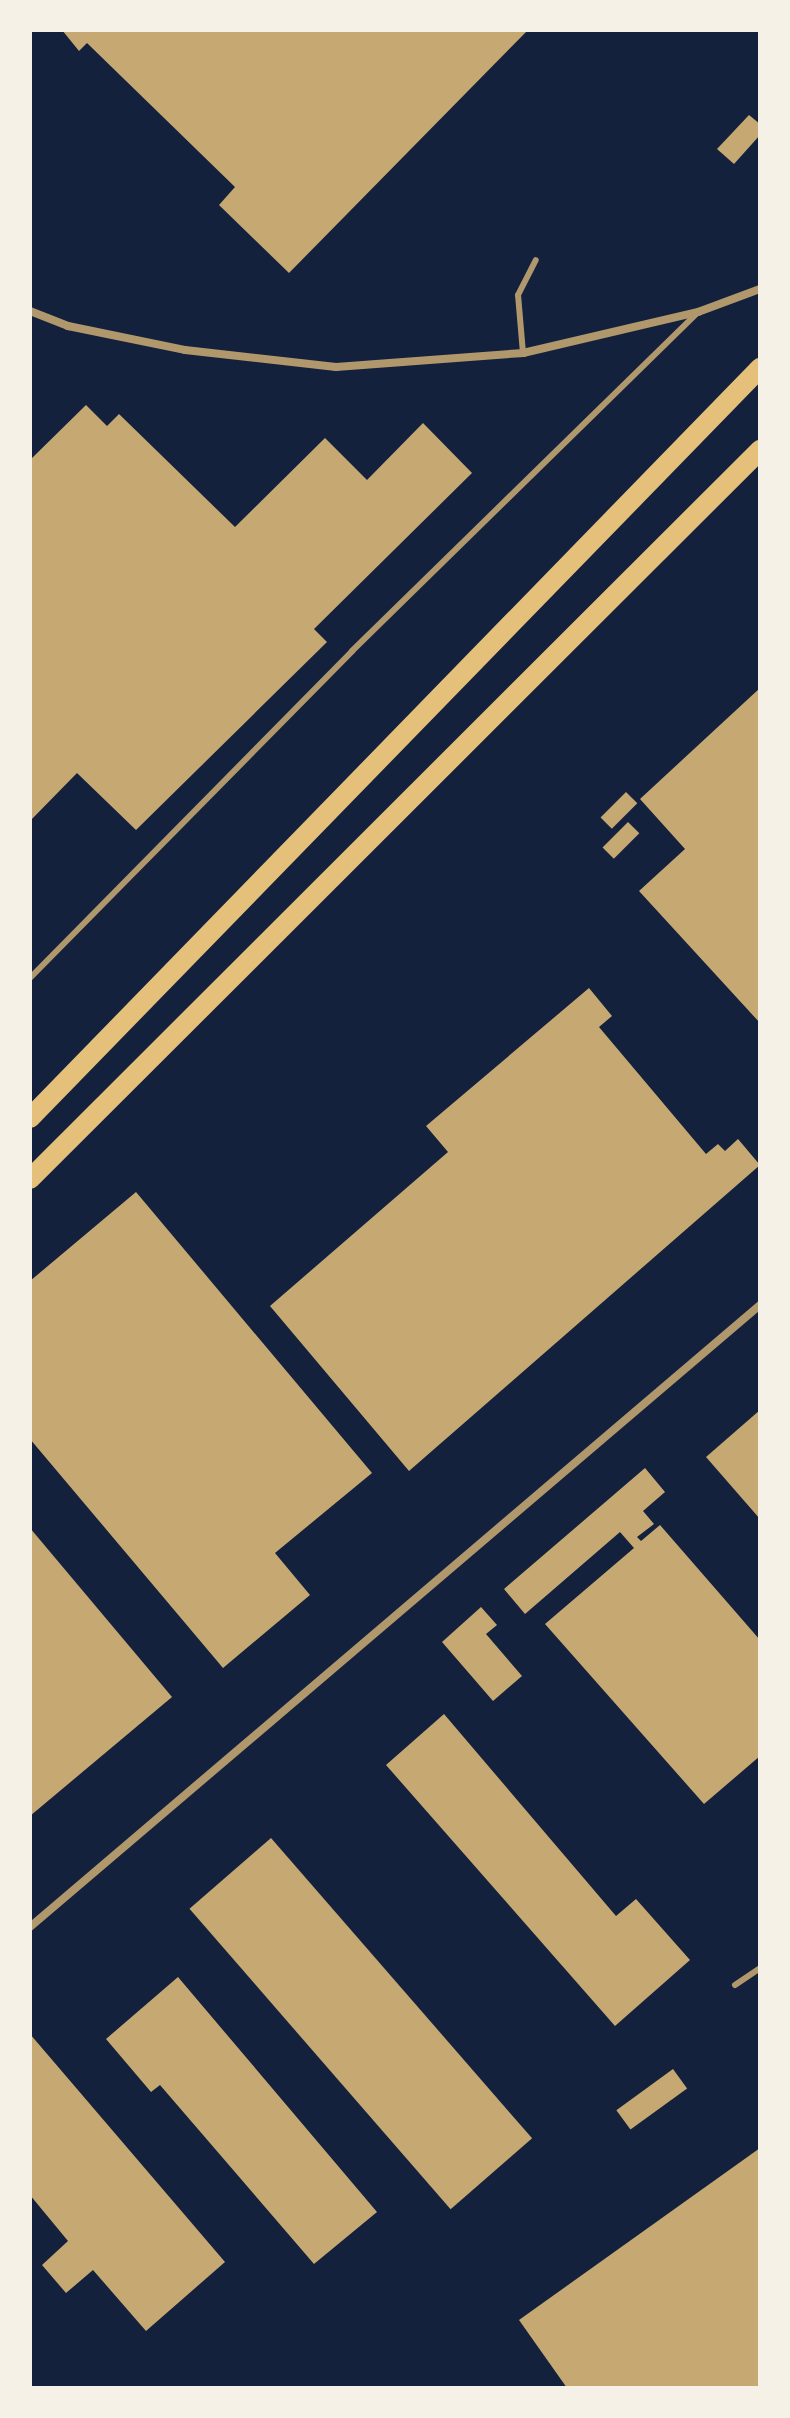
<!DOCTYPE html>
<style>
body{margin:0}
#map{position:relative;width:790px;height:2418px;overflow:hidden;background:#14213d;font-family:"DM Sans",sans-serif}
div>[style]{position:absolute}
[style*='--x']{left:calc(var(--x)*1px);top:calc(var(--y)*1px);width:calc(var(--w)*1px);rotate:calc(var(--a)*1deg)}
.building>*{inset:0;background:#c6a872;transform-origin:0 0}
.service>*{height:6px;margin:-3px;padding:0 3px;transform-origin:3px;border-radius:3px;background:#b1986c}
.minor>*{height:8px;margin:-4px;padding:0 4px;transform-origin:4px;border-radius:4px;background:#b1986c}
.primary>*{height:20px;margin:-10px;padding:0 10px;transform-origin:10px;border-radius:10px;background:#e5c07b}
span{translate:-50% -50%;white-space:nowrap;text-align:center;line-height:1.15;-webkit-text-stroke:8px #f6f1e7;paint-order:stroke}
.frame{position:absolute;inset:0;border:32px solid #f6f1e7;pointer-events:none}
</style>
<div id="map">
<div class="building">
<div style="clip-path:polygon(62px 30px,528px 30px,289px 273px,219px 205px,235px 187px,87px 43px,79px 51px)"></div>
<div style="clip-path:polygon(749px 115px,760px 124px,760px 135px,734px 164px,717px 149px)"></div>
<div style="clip-path:polygon(86px 405px,107px 426px,119px 414px,235px 527px,325px 438px,367px 480px,423px 423px,472px 473px,314px 629px,327px 642px,136px 830px,77px 773px,30px 821px,30px 460px)"></div>
<div style="clip-path:polygon(760px 688px,760px 1023px,639px 891px,685px 849px,640px 799px)"></div>
<div style="left:626px;top:792px;width:16px;height:36px;rotate:45deg"></div>
<div style="left:628px;top:822px;width:16px;height:36px;rotate:45deg"></div>
<div style="clip-path:polygon(589px 988px,612px 1016px,599px 1027px,706px 1154px,718px 1144px,725px 1151px,738px 1139px,760px 1165px,409px 1471px,270px 1306px,448px 1152px,426px 1126px)"></div>
<div style="clip-path:polygon(136px 1192px,372px 1473px,275px 1553px,310px 1595px,223px 1668px,30px 1439px,30px 1281px)"></div>
<div style="clip-path:polygon(760px 1410px,760px 1519px,706px 1457px)"></div>
<div style="clip-path:polygon(645px 1468px,665px 1492px,643px 1511px,654px 1524px,637px 1537px,641px 1541px,660px 1525px,760px 1640px,760px 1756px,704px 1804px,545px 1624px,634px 1548px,620px 1532px,525px 1614px,504px 1589px)"></div>
<div style="clip-path:polygon(30px 1528px,172px 1697px,30px 1816px)"></div>
<div style="clip-path:polygon(481px 1607px,497px 1625px,486px 1634px,522px 1676px,493px 1701px,442px 1642px)"></div>
<div style="clip-path:polygon(444px 1714px,616px 1916px,636px 1899px,690px 1960px,615px 2026px,386px 1765px)"></div>
<div style="left:271px;top:1838px;width:398px;height:108px;rotate:49deg"></div>
<div style="clip-path:polygon(178px 1977px,377px 2212px,314px 2264px,160px 2085px,151px 2092px,106px 2039px)"></div>
<div style="clip-path:polygon(30px 2034px,225px 2262px,146px 2331px,93px 2270px,66px 2293px,42px 2265px,68px 2241px,30px 2195px)"></div>
<div style="left:673px;top:2069px;width:24px;height:70px;rotate:54deg"></div>
<div style="clip-path:polygon(760px 2148px,760px 2388px,567px 2388px,519px 2320px)"></div>
</div>
<div class="service">
<div style="--x:523;--y:353;--w:58;--a:-94.9"></div>
<div style="--x:518;--y:295;--w:39;--a:-63"></div>
<div style="--x:30;--y:978;--w:459;--a:-45.4"></div>
<div style="--x:352;--y:651;--w:484;--a:-44.4"></div>
<div style="--x:735;--y:1985;--w:30;--a:-34"></div>
</div>
<div class="minor">
<div style="--x:30;--y:311;--w:41;--a:21.5"></div>
<div style="--x:68;--y:326;--w:119;--a:11.6"></div>
<div style="--x:185;--y:350;--w:152;--a:6.4"></div>
<div style="--x:336;--y:367;--w:188;--a:-4.3"></div>
<div style="--x:523;--y:353;--w:180;--a:-13.2"></div>
<div style="--x:698;--y:312;--w:66;--a:-20.4"></div>
<div style="--x:30;--y:1927;--w:959;--a:-40.43"></div>
</div>
<div class="primary">
<div style="--x:30;--y:1118;--w:1047;--a:-45.77"></div>
<div style="--x:30;--y:1179;--w:1032;--a:-44.96"></div>
</div>
<div class="frame"></div>
</div>
